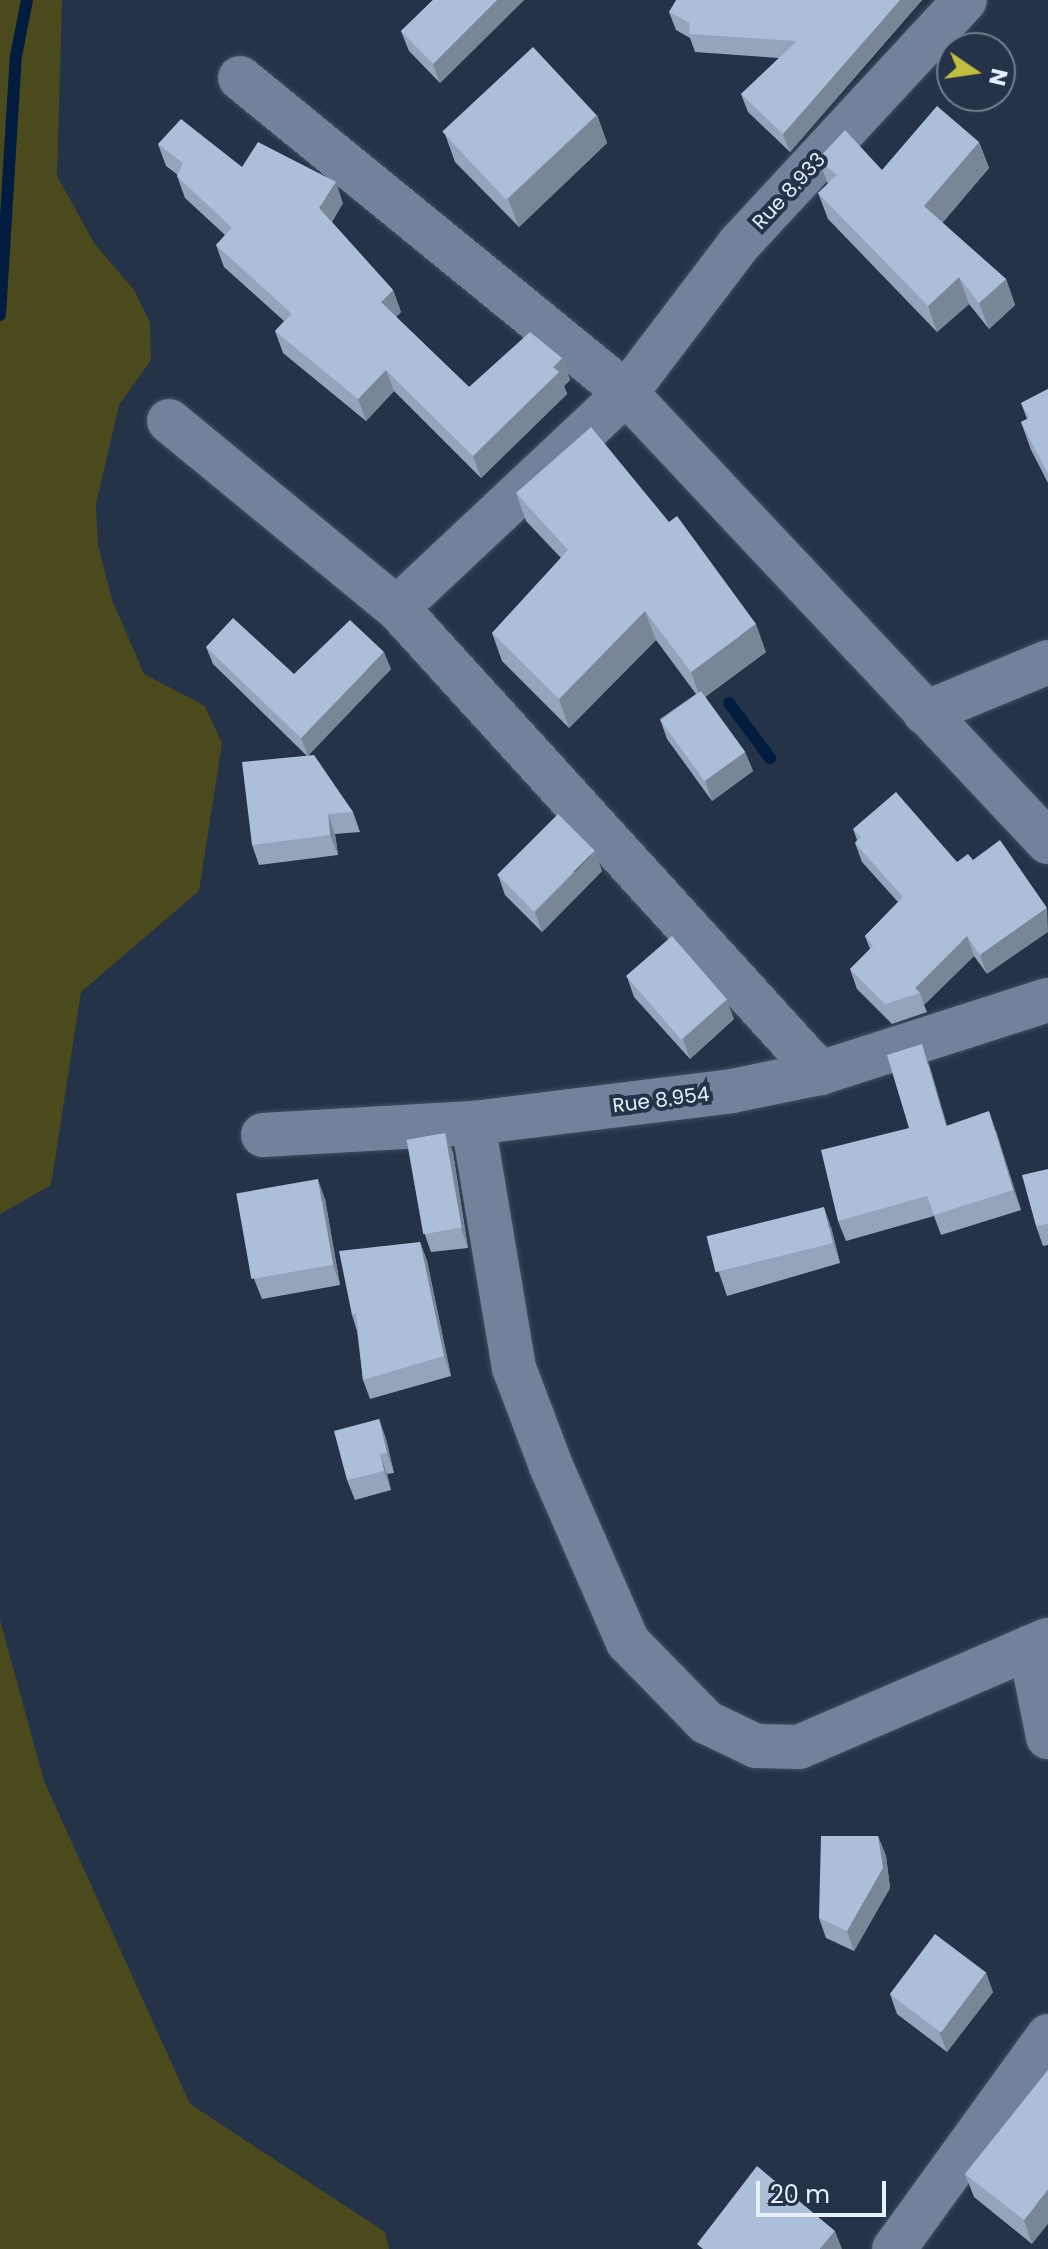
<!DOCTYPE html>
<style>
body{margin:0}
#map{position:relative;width:1048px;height:2249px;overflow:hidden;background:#243348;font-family:Poppins,sans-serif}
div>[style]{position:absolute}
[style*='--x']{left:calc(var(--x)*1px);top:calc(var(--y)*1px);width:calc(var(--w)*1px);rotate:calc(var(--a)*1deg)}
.green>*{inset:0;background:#4b4a1c}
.stream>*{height:12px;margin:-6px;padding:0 6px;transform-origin:6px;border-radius:6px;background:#011c3f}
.roads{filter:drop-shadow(0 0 2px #414e60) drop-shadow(0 0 2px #414e60)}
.street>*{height:44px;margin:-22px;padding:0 22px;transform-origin:22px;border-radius:22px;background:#71829a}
.wall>*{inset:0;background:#94a4bb}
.shaded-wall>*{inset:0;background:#788698}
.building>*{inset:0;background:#acbfd9;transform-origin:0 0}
span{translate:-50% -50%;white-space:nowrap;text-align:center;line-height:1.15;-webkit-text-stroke:8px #243348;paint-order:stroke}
.street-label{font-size:20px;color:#e6f0fe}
.north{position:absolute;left:936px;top:32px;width:80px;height:80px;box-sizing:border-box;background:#243348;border:2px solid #727f91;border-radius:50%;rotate:103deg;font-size:22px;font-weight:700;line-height:32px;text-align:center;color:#e6f0fe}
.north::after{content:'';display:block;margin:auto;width:28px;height:36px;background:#c1be40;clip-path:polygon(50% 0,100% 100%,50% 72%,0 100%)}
.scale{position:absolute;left:756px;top:2181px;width:130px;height:36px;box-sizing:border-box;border:4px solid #e6f0fe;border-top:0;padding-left:10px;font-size:24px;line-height:28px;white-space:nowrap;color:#e6f0fe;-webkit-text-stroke:6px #243348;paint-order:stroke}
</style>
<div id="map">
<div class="green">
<div style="clip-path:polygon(0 0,62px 0,57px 176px,94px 243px,134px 290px,150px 323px,151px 360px,119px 405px,96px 504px,98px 545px,112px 600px,144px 674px,205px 706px,222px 743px,199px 891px,81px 992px,51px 1185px,0 1214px)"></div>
<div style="clip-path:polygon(0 1620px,44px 1781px,190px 2104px,385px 2232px,389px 2249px,0 2249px)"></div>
</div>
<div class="stream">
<div style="--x:0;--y:315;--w:259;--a:-86.5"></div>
<div style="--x:16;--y:56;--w:57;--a:-78.9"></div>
<div style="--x:729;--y:703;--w:69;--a:53.3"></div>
</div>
<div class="roads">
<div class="street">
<div style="--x:240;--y:78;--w:498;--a:39.2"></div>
<div style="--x:626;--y:393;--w:616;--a:46.78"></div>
<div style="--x:169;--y:421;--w:295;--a:39.4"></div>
<div style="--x:397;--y:608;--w:629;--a:47.71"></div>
<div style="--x:397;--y:608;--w:314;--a:-43.2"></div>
<div style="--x:626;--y:393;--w:188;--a:-52.8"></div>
<div style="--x:740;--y:243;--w:331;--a:-47.2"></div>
<div style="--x:925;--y:713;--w:133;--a:-22.5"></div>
<div style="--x:473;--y:1123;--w:248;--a:80.5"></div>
<div style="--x:514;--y:1368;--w:105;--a:69.3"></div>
<div style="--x:551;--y:1466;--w:192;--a:66.4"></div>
<div style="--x:628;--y:1642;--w:112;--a:45.7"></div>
<div style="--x:706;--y:1722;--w:55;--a:25.6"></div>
<div style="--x:756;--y:1746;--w:43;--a:1.3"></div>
<div style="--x:799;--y:1747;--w:271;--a:-23.3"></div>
<div style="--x:263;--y:1135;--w:210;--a:-3.3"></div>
<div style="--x:473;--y:1123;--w:261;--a:-7"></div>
<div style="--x:732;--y:1091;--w:90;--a:-11.6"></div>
<div style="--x:820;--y:1073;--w:239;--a:-17.8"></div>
<div style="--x:1030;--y:1647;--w:92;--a:78.7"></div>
<div style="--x:894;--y:2249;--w:263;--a:-54.1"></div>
</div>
</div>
<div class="wall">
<div style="clip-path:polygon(433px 0,524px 0,440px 83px,409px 51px,401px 31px)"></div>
<div style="clip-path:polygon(922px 0,790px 152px,748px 112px,741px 94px,779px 58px,695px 52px,690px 38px,676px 30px,669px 12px)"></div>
<div style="clip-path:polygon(597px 115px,607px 143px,519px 227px,455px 162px,445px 134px)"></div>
<div style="clip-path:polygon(979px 142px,989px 168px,942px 223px,1006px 279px,1015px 305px,989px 329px,969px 304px,937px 332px,828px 219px,818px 193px,828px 184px,818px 159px,882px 170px)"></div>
<div style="clip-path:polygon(158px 144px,242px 167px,343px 203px,332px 222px,393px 290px,401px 312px,396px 317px,469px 387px,562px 358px,570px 380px,564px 386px,567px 394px,481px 478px,394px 391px,366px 421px,283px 353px,275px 331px,284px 321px,224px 267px,216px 245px,225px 235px,185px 198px,177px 176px,178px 175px,166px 166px)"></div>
<div style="clip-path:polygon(1048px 389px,1048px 483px,1031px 450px,1021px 422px,1027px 419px,1021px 403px)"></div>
<div style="clip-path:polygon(516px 493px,766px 652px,705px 697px,745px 752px,753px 771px,712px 801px,667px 739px,660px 719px,696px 694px,656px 640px,569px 728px,502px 661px,492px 633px,561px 558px,526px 521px)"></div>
<div style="clip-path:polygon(206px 647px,294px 674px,391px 669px,308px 755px,353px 812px,360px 832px,335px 834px,338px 855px,259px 865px,252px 845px,307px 756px,213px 664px)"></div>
<div style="clip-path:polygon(853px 829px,957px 862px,987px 974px,974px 956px,924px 1005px,927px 1012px,892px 1024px,857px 989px,850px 969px,870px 949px,865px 936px,898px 902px,862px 862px,855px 843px,857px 840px)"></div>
<div style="clip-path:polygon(602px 871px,542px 932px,505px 895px,498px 875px)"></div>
<div style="clip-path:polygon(627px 977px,734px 1019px,690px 1059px,634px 997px)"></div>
<div style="clip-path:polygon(929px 1064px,947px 1126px,996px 1131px,1021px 1210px,941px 1235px,934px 1216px,846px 1241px,838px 1221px,909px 1128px)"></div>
<div style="clip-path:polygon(445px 1133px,453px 1153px,468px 1248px,431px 1252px,424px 1232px)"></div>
<div style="clip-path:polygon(1048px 1169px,1048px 1245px,1043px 1246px,1036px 1226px)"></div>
<div style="clip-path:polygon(325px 1199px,340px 1285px,262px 1299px,254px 1279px)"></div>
<div style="clip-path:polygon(831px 1227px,840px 1263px,727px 1296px,708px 1241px)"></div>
<div style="clip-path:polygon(420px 1242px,427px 1261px,451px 1376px,370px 1399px,363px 1380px,357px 1331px,352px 1315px)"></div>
<div style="clip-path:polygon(379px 1419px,386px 1439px,394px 1473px,387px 1474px,391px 1490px,355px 1500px,347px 1480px)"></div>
<div style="clip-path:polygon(878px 1836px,886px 1856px,890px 1888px,854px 1951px,826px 1938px,819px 1918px)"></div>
<div style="clip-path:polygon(993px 1992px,947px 2052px,897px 2014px,890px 1994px)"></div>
<div style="clip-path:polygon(1048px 2070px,1032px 2244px,974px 2197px,965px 2174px)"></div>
</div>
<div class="shaded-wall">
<div style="clip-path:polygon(497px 0,524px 0,440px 83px,433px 64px)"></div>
<div style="clip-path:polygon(900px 0,922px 0,790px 152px,783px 134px)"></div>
<div style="clip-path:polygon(597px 115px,607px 143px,519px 227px,508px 199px)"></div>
<div style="clip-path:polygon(979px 142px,989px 168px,934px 233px,924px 206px)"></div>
<div style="clip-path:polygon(336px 182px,343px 203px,327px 229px,319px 208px)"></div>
<div style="clip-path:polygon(959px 277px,969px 304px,937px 332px,928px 306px)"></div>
<div style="clip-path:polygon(1006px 279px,1015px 305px,989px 329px,979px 303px)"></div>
<div style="clip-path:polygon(393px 290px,401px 312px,389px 323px,381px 302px)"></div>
<div style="clip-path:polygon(562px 358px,570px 380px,564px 386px,567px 394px,481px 478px,473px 456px)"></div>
<div style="clip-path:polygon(386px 370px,394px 391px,366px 421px,358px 399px)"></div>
<div style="clip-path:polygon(645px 611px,656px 640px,569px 728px,559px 699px)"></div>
<div style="clip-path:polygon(756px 624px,766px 652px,701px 700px,691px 672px)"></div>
<div style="clip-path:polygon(384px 652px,391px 669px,308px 756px,301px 738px)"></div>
<div style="clip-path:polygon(745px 752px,753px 771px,712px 801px,705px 781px)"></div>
<div style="clip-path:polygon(328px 814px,335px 834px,338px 855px,330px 835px)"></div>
<div style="clip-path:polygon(595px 851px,602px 871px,542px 932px,535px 912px)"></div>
<div style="clip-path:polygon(1047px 908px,1048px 932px,987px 974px,980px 955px)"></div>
<div style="clip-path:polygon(967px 936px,974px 956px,924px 1005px,920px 993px,915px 988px)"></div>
<div style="clip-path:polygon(727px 999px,734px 1019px,690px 1059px,683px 1039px)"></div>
<div style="clip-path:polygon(922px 1044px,929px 1064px,953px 1146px,946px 1126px)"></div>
<div style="clip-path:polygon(989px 1111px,996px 1131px,1021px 1210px,1013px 1190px)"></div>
<div style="clip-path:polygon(445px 1133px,453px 1153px,468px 1248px,461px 1228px)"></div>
<div style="clip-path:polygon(318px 1179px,325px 1199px,340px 1285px,333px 1265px)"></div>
<div style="clip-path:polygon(824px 1207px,831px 1227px,840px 1263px,833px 1243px)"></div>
<div style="clip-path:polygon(420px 1242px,427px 1261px,451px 1376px,444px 1356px)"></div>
<div style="clip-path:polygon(379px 1419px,386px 1439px,394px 1473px,387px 1453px)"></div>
<div style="clip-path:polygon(380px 1454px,387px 1474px,391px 1490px,384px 1471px)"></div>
<div style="clip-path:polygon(878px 1836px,886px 1856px,890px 1888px,854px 1951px,847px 1931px)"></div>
<div style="clip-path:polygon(986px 1972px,993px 1992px,947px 2052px,939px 2032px)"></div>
<div style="clip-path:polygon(1048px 2190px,1048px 2224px,1032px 2244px,1024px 2220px)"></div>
<div style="clip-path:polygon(835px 2231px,842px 2249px,820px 2249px)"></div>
</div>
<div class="building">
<div style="clip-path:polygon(433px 0,497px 0,433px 64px,401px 31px)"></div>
<div style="clip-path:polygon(676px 0,900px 0,783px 134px,741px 94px,797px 41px,689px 34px,690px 23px,669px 12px)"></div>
<div style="left:533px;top:47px;width:93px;height:124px;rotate:47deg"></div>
<div style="clip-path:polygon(937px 106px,979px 142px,924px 206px,1006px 279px,979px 303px,959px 277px,928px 306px,818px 193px,837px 175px,818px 159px,845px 130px,882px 170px)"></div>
<div style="clip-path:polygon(181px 119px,242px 167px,258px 142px,336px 182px,319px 208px,393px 290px,381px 302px,469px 387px,530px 332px,562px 358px,553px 367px,559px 372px,473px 456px,386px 370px,358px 399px,275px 331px,292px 314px,216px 245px,232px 228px,177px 176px,183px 163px,158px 144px)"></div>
<div style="clip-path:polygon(1048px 389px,1048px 474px,1021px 422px,1029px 418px,1021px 403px)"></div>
<div style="clip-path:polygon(591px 427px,669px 522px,677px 516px,756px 624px,691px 672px,645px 611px,559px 699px,492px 633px,568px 550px,516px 493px)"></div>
<div style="clip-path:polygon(233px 618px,294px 674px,350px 620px,384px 652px,301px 738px,206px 647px)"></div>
<div style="left:701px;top:691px;width:75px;height:50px;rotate:54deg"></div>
<div style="clip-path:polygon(314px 755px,353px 812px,328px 814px,330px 835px,252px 845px,242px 762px)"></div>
<div style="clip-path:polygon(896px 792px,957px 862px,968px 854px,973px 860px,1000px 840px,1047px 908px,980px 955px,967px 936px,915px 988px,920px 993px,885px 1004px,850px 969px,873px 946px,865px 936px,903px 897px,855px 843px,861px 837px,853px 829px)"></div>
<div style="left:558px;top:814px;width:52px;height:86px;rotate:45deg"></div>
<div style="left:672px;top:936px;width:84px;height:61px;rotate:49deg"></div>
<div style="clip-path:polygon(922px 1044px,946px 1126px,989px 1111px,1013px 1190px,934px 1215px,927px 1196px,838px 1221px,821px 1150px,909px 1128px,887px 1055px)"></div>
<div style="left:445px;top:1133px;width:96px;height:39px;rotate:80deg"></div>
<div style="clip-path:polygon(1048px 1169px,1048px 1224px,1036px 1226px,1022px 1175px)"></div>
<div style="left:318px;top:1179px;width:87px;height:83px;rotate:80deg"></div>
<div style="left:824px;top:1207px;width:37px;height:121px;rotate:76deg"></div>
<div style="clip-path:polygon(420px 1242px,444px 1356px,363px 1380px,356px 1313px,352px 1315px,339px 1251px)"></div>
<div style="clip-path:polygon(379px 1419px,387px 1453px,380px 1454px,384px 1471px,347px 1480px,334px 1431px)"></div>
<div style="clip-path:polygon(821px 1836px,878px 1836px,883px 1868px,847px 1931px,819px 1918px)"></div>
<div style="left:935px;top:1934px;width:64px;height:75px;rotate:37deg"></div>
<div style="clip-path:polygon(1048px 2070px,1048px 2190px,1024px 2220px,965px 2174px)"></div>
<div style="clip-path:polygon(757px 2166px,835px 2231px,820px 2249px,703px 2249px,697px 2244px)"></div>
</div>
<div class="street-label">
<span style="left:789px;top:191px;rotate:-47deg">Rue 8.933</span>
<span style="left:661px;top:1100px;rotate:-7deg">Rue 8.954</span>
</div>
<div class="north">N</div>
<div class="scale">20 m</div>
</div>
